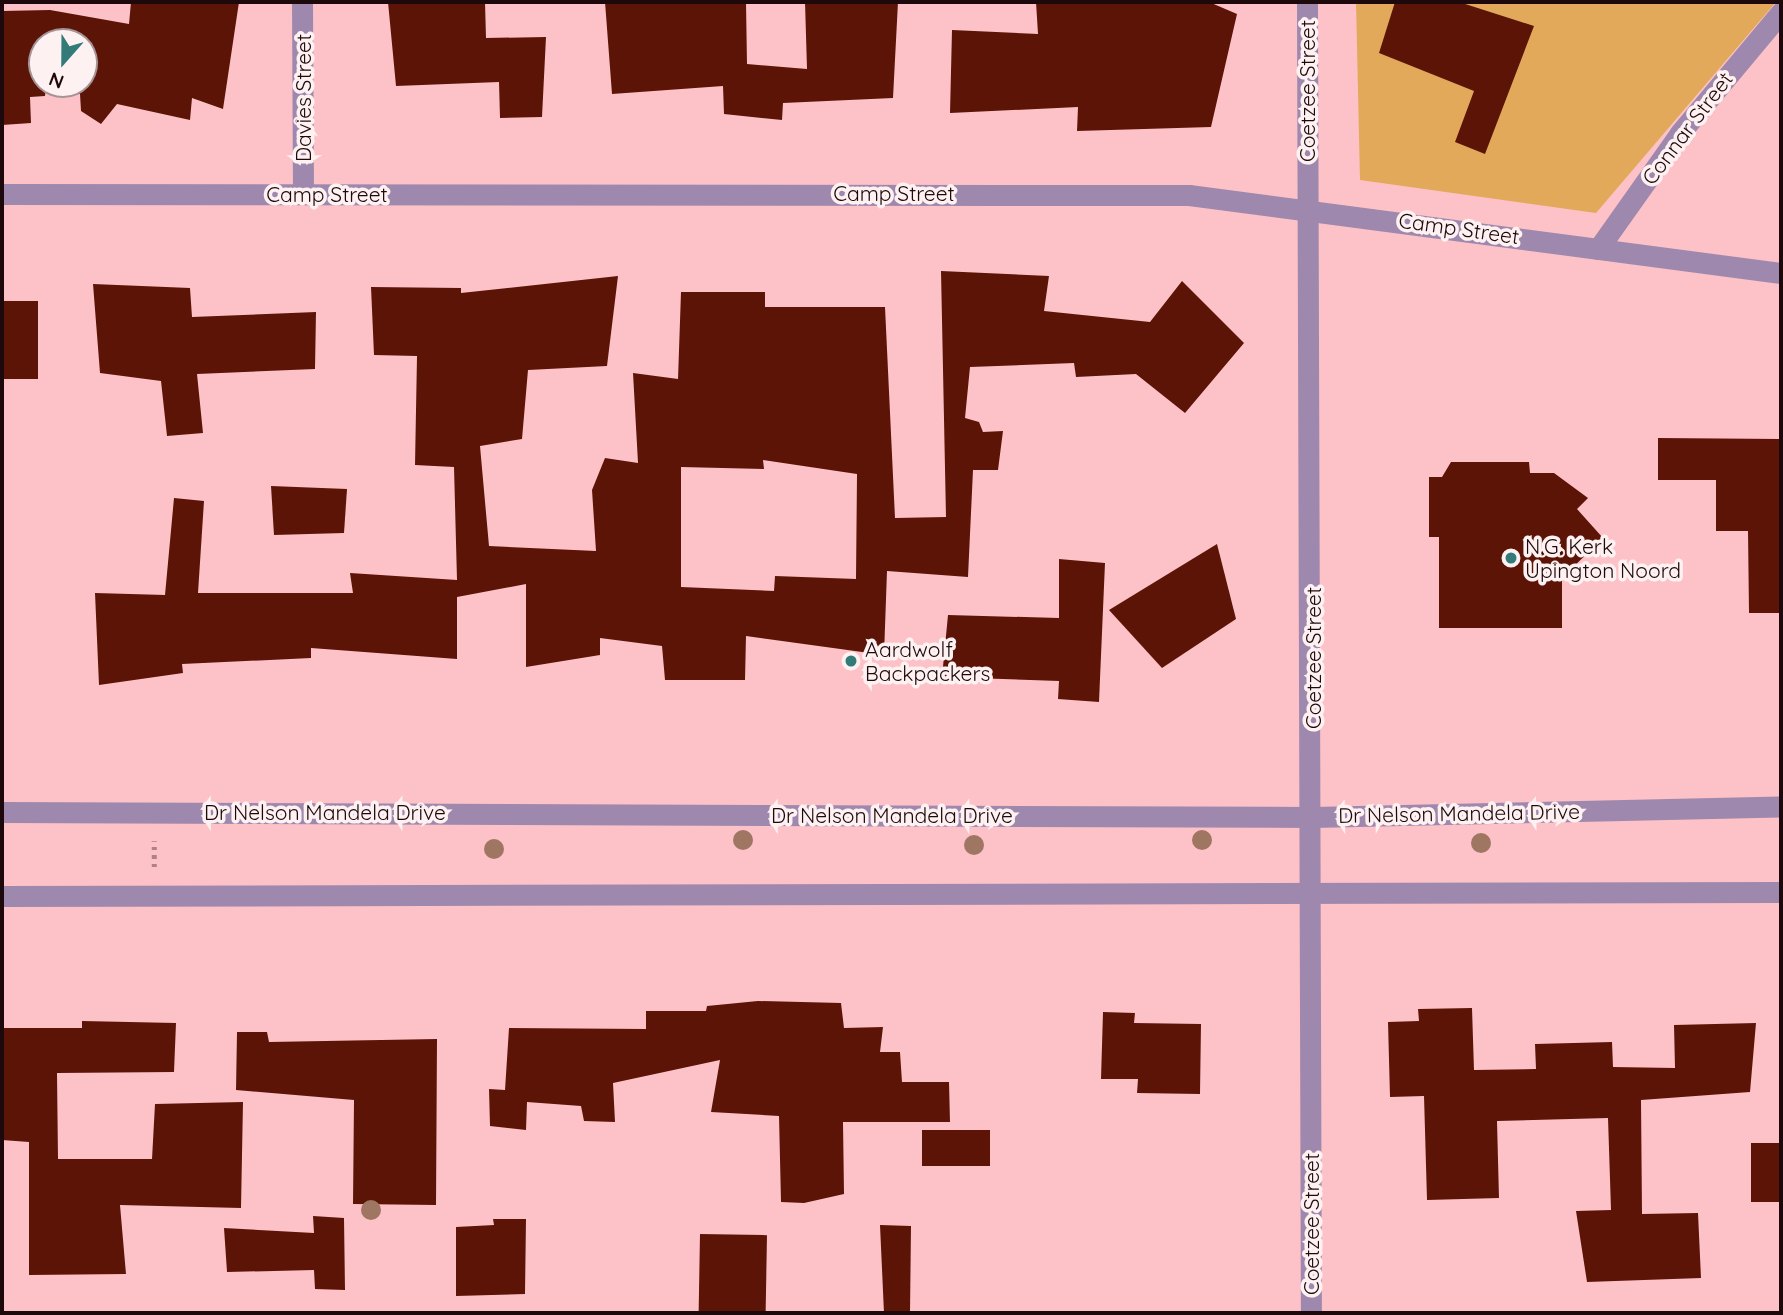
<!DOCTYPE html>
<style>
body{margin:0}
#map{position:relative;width:1783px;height:1315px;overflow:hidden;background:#fdc2c7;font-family:Quicksand,sans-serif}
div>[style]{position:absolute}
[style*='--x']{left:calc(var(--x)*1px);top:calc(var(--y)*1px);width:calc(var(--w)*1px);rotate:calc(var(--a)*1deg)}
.green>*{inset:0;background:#e3a95a}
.building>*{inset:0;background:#5c1407;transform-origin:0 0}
.path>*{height:4.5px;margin-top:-2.25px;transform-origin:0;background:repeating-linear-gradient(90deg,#af8186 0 3.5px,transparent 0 8.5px)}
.minor>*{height:21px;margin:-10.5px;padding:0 10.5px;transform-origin:10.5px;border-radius:10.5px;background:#9f88ad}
.trees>*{width:20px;height:20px;margin:-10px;border-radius:50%;background:#9f7662}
.dots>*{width:19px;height:19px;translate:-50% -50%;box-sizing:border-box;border:4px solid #fef1f2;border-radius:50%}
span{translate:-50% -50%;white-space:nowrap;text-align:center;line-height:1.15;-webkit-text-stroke:7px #fef1f2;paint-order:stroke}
.street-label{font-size:21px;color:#1d090c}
.poi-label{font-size:21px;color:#1d090c}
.left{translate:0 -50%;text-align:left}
.frame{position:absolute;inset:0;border:4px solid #1d090c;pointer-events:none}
.north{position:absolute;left:28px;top:28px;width:70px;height:70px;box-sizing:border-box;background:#fef1f2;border:2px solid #a49496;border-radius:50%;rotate:201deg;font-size:19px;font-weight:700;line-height:28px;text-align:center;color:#1d090c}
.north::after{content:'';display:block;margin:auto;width:24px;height:32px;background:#327b79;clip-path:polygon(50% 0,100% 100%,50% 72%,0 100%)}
</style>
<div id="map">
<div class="green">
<div style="clip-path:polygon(1356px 2px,1776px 2px,1596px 213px,1360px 180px)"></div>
</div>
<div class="building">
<div style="clip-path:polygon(evenodd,131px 2px,239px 2px,223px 109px,192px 98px,190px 120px,117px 104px,101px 124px,81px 111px,80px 94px,58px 95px,46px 87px,45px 96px,30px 97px,31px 123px,2px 125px,2px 11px,50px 10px,129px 24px,131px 2px,42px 42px,84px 42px,84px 84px,42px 84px,42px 42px)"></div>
<div style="clip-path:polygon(388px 2px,485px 2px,486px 38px,546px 37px,542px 117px,500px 118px,499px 82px,396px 86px)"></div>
<div style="clip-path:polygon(605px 2px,746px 2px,747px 64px,807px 69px,805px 2px,898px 2px,893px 98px,783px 103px,782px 120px,724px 114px,723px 86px,612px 94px)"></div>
<div style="clip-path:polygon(1036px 2px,1209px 2px,1237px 14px,1211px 127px,1077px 131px,1078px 107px,950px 113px,952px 30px,1038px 34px)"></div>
<div style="clip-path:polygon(1395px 2px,1459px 2px,1534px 26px,1485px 154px,1455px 142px,1474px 91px,1379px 53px)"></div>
<div style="clip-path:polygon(evenodd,941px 271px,1049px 276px,1044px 311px,1150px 322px,1182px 281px,1244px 343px,1185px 413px,1136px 374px,1076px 377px,1074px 363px,970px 367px,965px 418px,979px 422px,983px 432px,1003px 431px,998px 470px,973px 470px,968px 577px,887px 571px,884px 655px,746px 636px,745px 680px,665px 680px,662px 646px,600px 638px,600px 655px,526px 667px,526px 584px,457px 597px,457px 659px,311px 648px,311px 658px,182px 664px,183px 673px,99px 685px,95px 593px,165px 595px,174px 498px,204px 501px,198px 593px,353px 593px,350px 573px,457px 580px,454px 467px,415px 465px,417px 356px,374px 355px,371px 287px,461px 288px,461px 293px,618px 276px,607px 366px,528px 370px,522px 439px,480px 446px,489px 546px,596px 551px,592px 490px,605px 458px,638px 463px,633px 373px,678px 379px,681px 292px,765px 292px,765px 307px,885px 307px,895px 518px,946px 517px,941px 271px,763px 460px,857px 474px,856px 579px,775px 576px,774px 591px,681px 587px,681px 467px,764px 469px,763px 460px)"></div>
<div style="clip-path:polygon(93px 284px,190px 288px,192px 317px,316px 312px,315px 369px,197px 374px,203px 433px,167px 436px,161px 381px,100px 373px)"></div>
<div style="left:2px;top:301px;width:36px;height:78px"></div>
<div style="clip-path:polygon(1658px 438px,1781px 439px,1781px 613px,1749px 613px,1748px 531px,1716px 531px,1716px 480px,1658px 480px)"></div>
<div style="clip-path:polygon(1451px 462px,1529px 462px,1530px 473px,1554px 473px,1588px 498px,1577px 509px,1603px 538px,1562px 578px,1562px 628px,1439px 628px,1439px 537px,1429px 537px,1429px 477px,1442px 477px)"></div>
<div style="clip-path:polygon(271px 486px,347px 489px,344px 533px,274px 535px)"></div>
<div style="clip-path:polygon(1217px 544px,1236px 619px,1162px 668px,1109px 610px)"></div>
<div style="clip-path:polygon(1059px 559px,1105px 563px,1099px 702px,1058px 699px,1059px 681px,942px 677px,948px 615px,1059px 618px)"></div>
<div style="clip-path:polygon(758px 1001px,841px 1003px,844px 1028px,883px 1027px,880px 1052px,900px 1052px,902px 1082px,949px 1082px,950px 1122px,843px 1122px,844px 1194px,804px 1203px,781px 1202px,779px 1116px,711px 1112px,720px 1060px,613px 1083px,615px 1122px,584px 1121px,581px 1106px,527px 1102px,526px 1130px,490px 1126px,489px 1089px,505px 1090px,509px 1028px,646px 1029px,646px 1011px,706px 1011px,707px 1006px)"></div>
<div style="clip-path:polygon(1472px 1008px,1474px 1070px,1536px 1069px,1535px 1044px,1612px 1042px,1613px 1067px,1675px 1068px,1674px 1025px,1756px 1023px,1750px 1092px,1641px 1100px,1642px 1214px,1698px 1213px,1701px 1278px,1587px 1282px,1576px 1211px,1611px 1210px,1608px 1118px,1497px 1121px,1499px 1198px,1427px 1200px,1424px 1096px,1390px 1097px,1388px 1022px,1419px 1021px,1418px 1009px)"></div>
<div style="clip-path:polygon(1103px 1012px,1135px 1013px,1134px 1023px,1201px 1024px,1200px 1094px,1137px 1093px,1138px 1079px,1101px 1079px)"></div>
<div style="clip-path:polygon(82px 1021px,176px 1023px,174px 1072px,57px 1073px,58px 1159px,152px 1159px,155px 1104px,243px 1102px,241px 1208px,120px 1205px,126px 1274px,29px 1275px,29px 1142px,2px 1140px,2px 1028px,82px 1028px)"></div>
<div style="clip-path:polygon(237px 1032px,267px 1032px,269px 1042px,437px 1039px,436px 1205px,353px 1204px,354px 1100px,236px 1090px)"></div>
<div style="left:990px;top:1130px;width:36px;height:68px;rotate:90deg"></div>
<div style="left:1781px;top:1143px;width:59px;height:30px;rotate:90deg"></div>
<div style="clip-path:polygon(313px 1216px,344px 1218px,345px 1290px,315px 1289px,314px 1270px,227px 1272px,224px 1228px,314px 1233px)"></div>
<div style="clip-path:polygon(493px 1219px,526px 1219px,525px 1294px,456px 1296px,456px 1227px,494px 1225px)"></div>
<div style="clip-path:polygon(880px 1225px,911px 1226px,910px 1313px,884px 1313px)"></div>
<div style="left:700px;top:1234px;width:67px;height:79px;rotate:1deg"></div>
</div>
<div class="path">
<div style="--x:154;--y:867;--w:26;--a:-90"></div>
</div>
<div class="minor">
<div style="--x:302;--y:2;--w:192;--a:89.7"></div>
<div style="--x:1307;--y:2;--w:1311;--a:89.83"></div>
<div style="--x:2;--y:194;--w:1187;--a:0.05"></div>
<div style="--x:1189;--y:195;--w:597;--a:7.51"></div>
<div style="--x:1598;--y:249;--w:142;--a:-54.7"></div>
<div style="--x:1680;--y:133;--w:158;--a:-50.1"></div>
<div style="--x:2;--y:812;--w:1311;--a:0.22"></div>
<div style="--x:1313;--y:817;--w:468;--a:-1.3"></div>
<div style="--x:2;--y:896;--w:1779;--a:-0.13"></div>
</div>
<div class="trees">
<div style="left:743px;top:840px"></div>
<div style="left:1202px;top:840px"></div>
<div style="left:1481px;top:843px"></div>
<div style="left:974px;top:845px"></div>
<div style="left:494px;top:849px"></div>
<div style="left:371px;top:1210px"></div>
</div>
<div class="dots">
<div style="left:1511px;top:558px;background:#327b79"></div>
<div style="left:851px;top:661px;background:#327b79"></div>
</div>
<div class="street-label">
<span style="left:1307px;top:91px;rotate:-90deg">Coetzee Street</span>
<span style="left:303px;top:98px;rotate:-90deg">Davies Street</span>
<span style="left:1687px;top:128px;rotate:-53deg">Connar Street</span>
<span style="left:894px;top:193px">Camp Street</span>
<span style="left:327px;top:194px">Camp Street</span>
<span style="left:1459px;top:228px;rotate:8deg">Camp Street</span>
<span style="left:1313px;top:658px;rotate:-90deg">Coetzee Street</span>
<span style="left:325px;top:812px">Dr Nelson Mandela Drive</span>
<span style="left:1459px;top:813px;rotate:-1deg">Dr Nelson Mandela Drive</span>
<span style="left:892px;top:815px">Dr Nelson Mandela Drive</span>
<span style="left:1311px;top:1224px;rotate:-90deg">Coetzee Street</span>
</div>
<div class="poi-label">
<span class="left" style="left:1525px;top:558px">N.G. Kerk<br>Upington Noord</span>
<span class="left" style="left:865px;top:661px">Aardwolf<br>Backpackers</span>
</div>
<div class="frame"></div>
<div class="north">N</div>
</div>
